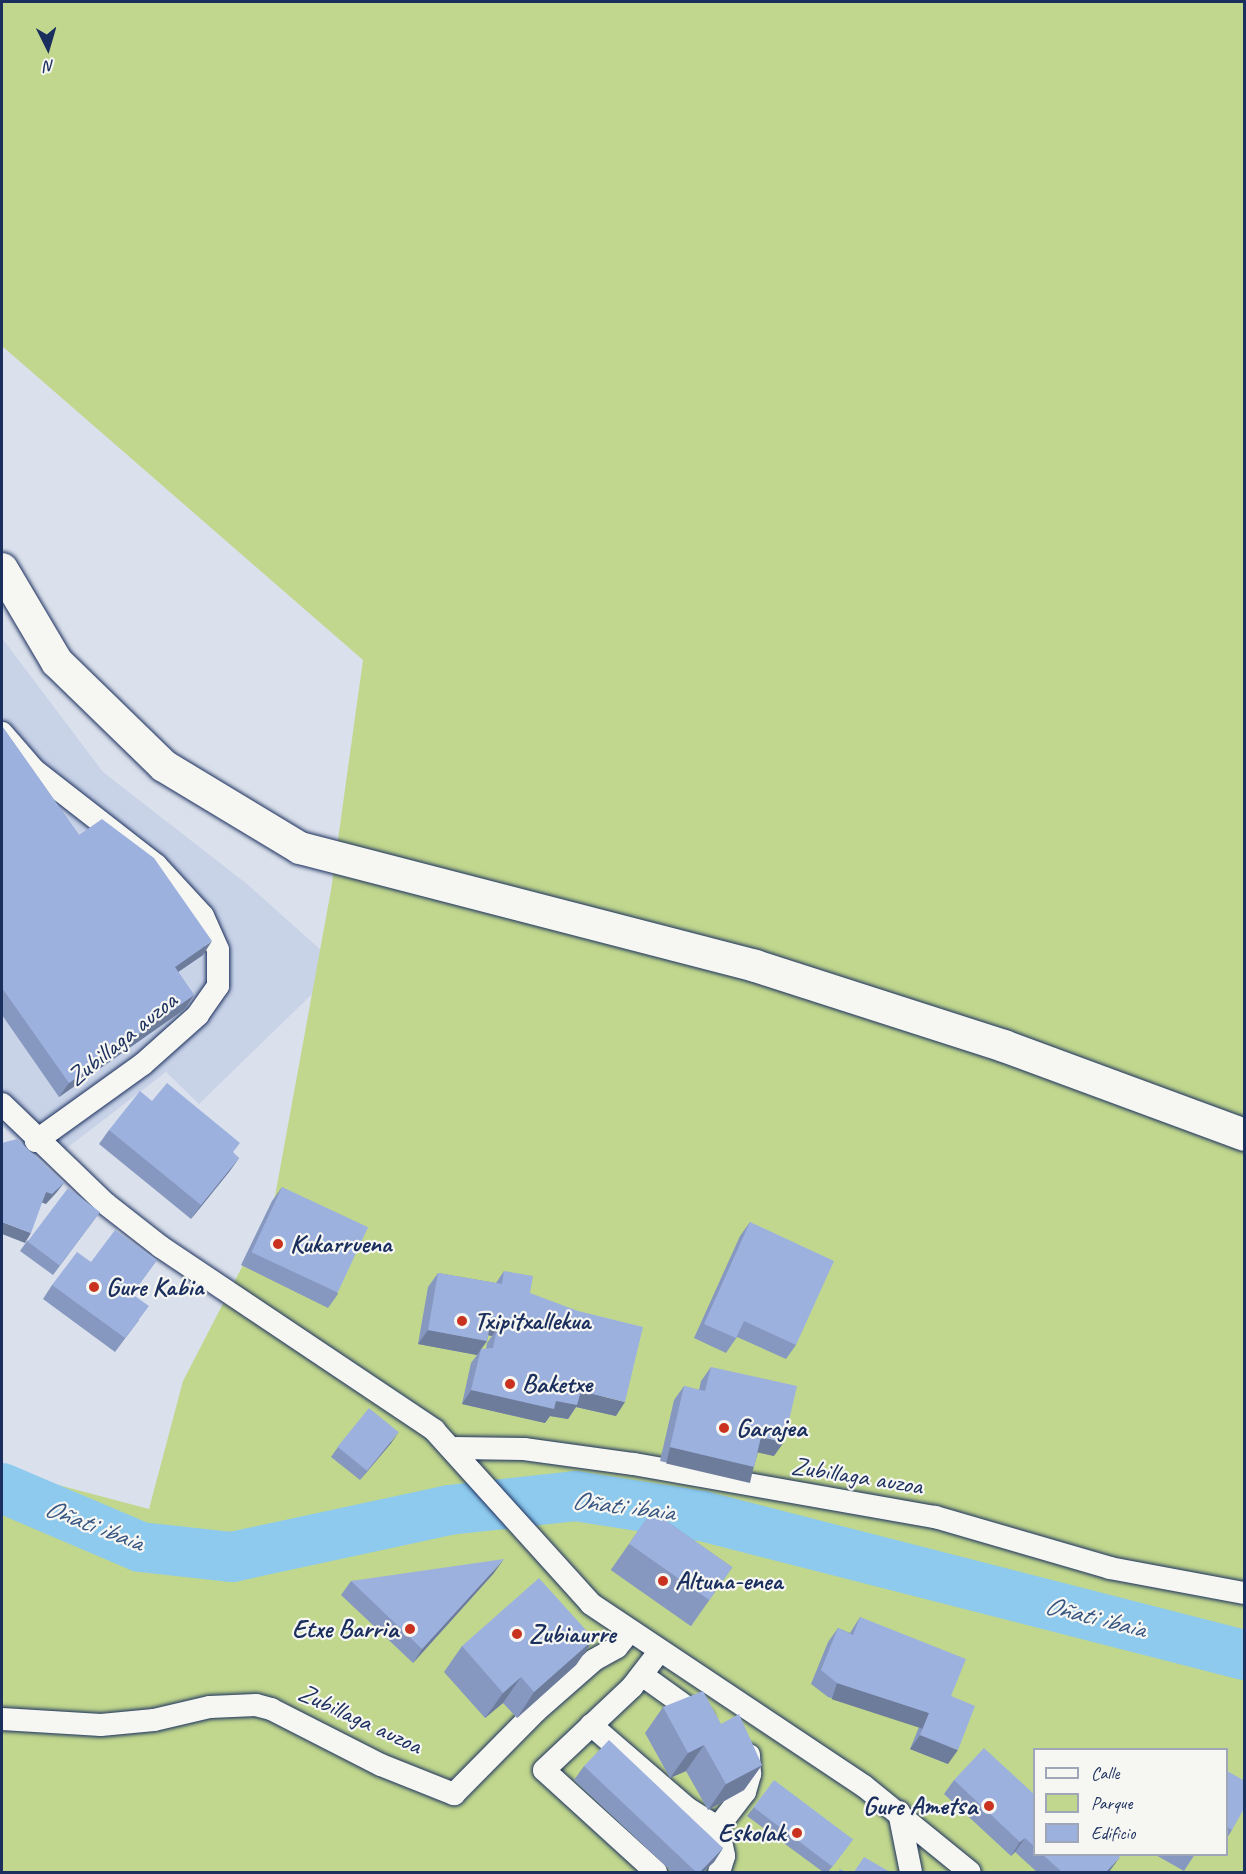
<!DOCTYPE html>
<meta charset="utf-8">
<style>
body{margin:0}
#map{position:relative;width:1246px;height:1874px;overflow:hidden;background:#dbe1ec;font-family:Caveat,sans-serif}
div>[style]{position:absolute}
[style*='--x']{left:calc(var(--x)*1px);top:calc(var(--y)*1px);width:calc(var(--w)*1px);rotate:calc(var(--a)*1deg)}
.built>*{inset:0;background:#c8d3e8}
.green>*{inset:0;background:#c1d78d}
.river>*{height:50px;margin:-25px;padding:0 25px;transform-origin:25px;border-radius:25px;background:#8dcaee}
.roads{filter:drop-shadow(0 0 2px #1b2f5e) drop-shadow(0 0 2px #1b2f5e)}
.minor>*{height:22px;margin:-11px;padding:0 11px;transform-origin:11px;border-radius:11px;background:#f6f6f2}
.secondary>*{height:32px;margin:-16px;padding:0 16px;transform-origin:16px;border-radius:16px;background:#f6f6f2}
.wall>*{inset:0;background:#8798c0;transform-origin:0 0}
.shaded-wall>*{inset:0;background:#6e7c9c;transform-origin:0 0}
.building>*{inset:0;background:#9db1df;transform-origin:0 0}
.dots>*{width:16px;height:16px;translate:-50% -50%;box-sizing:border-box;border:3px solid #f6f6f2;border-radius:50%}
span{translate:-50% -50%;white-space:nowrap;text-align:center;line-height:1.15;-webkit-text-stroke:4.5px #f6f6f2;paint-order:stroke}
.street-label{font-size:26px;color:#1b2f5e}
.poi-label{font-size:26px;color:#1b2f5e;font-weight:700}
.left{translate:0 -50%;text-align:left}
.right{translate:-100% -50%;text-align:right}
.water-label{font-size:27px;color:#385682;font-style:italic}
.frame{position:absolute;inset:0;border:3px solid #1b2f5e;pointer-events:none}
.legend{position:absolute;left:1033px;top:1748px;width:195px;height:108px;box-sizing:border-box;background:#f6f6f2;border:2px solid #9ea6b7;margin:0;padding:8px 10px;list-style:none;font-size:18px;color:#1b2f5e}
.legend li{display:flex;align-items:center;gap:12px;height:30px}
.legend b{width:30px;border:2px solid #9ea6b7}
.north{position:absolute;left:18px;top:18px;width:60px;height:60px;-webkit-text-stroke:4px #f6f6f2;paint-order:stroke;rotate:175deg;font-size:16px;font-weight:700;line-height:24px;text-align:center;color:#1b2f5e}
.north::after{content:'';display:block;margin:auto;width:21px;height:27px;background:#1b2f5e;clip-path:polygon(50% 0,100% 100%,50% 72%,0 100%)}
</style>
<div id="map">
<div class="built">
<div style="clip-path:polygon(2px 638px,103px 772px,247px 884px,340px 967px,199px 1104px,166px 1072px,46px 1164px,2px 1126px)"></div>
</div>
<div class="green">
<div style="clip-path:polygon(evenodd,2px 2px,1244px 2px,1244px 1872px,2px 1872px,2px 1470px,149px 1509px,183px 1381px,273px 1207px,331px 890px,363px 660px,2px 346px,2px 2px,1034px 1750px,1226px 1750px,1226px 1854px,1034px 1854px,1034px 1750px)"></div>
</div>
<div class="river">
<div style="--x:2;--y:1488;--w:150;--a:23.1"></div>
<div style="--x:140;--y:1547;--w:93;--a:6.2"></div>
<div style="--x:232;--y:1557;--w:222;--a:-12.2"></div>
<div style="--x:449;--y:1510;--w:127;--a:-6.3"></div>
<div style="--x:575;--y:1496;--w:129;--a:8.9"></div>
<div style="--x:702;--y:1516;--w:560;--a:14.38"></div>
</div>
<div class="roads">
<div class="minor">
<div style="--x:2;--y:733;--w:49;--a:49.1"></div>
<div style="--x:34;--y:770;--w:155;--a:37.9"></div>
<div style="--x:156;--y:865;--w:69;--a:47.3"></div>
<div style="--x:203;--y:916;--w:37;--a:66"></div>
<div style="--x:218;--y:950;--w:36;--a:90"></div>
<div style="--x:218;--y:986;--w:35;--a:125"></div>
<div style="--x:198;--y:1015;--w:74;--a:138.3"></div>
<div style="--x:143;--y:1064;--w:132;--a:144.3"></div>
<div style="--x:2;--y:1104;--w:144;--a:43.9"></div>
<div style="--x:106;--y:1204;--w:70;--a:38"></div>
<div style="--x:161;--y:1247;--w:329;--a:33.8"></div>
<div style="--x:434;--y:1430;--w:234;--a:47.9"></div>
<div style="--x:591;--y:1604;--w:328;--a:33.7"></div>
<div style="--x:864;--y:1786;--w:136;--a:39.1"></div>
<div style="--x:454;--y:1448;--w:70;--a:0.8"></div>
<div style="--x:524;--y:1449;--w:111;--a:7.8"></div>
<div style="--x:634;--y:1464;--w:306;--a:10"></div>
<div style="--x:935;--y:1517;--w:182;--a:16.2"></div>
<div style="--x:1110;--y:1568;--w:136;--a:10.6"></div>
<div style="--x:642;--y:1675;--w:74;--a:35.6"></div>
<div style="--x:2;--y:1719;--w:99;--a:3.5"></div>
<div style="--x:101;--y:1725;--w:53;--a:-5.4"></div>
<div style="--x:154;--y:1720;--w:57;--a:-13.1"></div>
<div style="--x:210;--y:1707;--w:46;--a:-2.5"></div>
<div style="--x:256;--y:1705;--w:16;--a:15"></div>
<div style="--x:271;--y:1709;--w:123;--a:27"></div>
<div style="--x:381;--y:1765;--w:79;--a:21.7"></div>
<div style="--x:454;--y:1794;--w:117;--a:-45.3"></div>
<div style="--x:536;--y:1711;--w:77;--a:-41.3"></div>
<div style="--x:594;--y:1660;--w:26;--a:-29"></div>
<div style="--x:617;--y:1647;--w:19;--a:-51"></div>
<div style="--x:591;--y:1725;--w:127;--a:40.8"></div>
<div style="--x:687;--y:1808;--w:36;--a:32"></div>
<div style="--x:718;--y:1827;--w:30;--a:78"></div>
<div style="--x:724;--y:1856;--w:17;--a:107"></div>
<div style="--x:899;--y:1812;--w:61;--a:78.7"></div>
<div style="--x:718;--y:1827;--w:44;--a:-52.4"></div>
<div style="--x:745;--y:1792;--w:19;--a:-74"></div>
<div style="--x:750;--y:1774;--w:19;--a:-93"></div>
<div style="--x:656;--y:1872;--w:151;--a:-137.7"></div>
<div style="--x:544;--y:1770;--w:121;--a:-43.3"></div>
<div style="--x:632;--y:1687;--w:44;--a:-52.4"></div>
</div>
<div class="secondary">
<div style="--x:2;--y:569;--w:108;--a:59.4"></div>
<div style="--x:57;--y:662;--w:149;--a:44.2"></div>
<div style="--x:164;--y:766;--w:159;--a:31.1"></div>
<div style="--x:300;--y:848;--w:470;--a:14.5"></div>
<div style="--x:755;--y:966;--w:262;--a:17.8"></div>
<div style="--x:1004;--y:1046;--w:256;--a:20.3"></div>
</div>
</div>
<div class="wall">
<div style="clip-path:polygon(2px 726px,79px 835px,203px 955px,178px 972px,194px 995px,185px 1009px,59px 1097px,2px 1015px)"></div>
<div style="clip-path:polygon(152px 1101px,239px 1158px,229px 1172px,191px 1219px,99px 1144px,109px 1130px)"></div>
<div style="clip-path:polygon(282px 1187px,338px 1294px,328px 1308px,241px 1265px,272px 1201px)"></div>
<div style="clip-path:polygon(100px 1212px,53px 1275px,20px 1251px,27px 1241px)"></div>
<div style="clip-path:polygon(750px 1222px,796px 1345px,786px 1359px,737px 1337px,726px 1353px,694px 1338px,740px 1236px)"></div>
<div style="clip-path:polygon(157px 1260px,132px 1294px,139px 1320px,115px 1352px,43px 1299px,52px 1285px,91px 1262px)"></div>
<div style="clip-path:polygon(evenodd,504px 1271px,530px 1293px,616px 1416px,576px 1407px,568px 1419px,550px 1416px,545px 1423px,462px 1404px,471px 1363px,477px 1355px,418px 1344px,428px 1287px,438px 1273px,496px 1283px,504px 1271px,488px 1335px,492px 1336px,487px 1343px,486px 1349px,481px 1349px,487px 1341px,488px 1335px)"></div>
<div style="clip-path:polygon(711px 1367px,774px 1456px,758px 1452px,754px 1467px,744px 1481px,660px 1461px,674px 1400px,684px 1386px,699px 1390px,701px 1381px)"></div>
<div style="clip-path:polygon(392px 1442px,360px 1480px,331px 1457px,338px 1447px)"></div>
<div style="left:652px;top:1511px;width:98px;height:72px;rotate:35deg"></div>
<div style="clip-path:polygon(494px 1573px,413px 1663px,341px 1595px,351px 1581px)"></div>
<div style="clip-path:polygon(860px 1617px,951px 1696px,948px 1764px,910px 1749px,919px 1727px,828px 1697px,811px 1684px,828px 1642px,838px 1628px,850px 1633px)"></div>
<div style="clip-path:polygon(594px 1639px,576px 1665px,517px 1718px,503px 1703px,485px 1718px,444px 1672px,462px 1646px)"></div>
<div style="clip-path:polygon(663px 1707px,721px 1724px,762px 1765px,744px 1790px,708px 1810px,686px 1771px,670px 1778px,645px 1733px)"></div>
<div style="clip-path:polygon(584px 1766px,723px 1848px,714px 1862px,703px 1872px,672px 1872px,574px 1780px)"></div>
<div style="clip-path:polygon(1227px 1771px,1232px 1830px,1227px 1838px)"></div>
<div style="clip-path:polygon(954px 1780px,1035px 1795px,1035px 1854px,1117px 1854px,1109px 1872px,1037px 1872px,1015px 1852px,1011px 1856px,944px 1794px)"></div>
<div style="clip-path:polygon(754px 1807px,853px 1839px,828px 1872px,823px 1872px,747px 1816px)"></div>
<div style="clip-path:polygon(1154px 1854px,1195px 1854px,1184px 1871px)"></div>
</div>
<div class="shaded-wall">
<div style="clip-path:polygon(212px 941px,203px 955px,165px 981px,175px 967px)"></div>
<div style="clip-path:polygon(194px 995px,185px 1009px,59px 1097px,69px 1083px)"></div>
<div style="clip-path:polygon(239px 1158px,229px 1172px,191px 1219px,201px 1205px)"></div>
<div style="clip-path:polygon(64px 1183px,57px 1192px,46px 1204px,40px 1202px,46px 1192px)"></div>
<div style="clip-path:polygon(2px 1222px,31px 1233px,25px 1243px,2px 1234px)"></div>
<div style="clip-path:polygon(491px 1320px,510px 1323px,497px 1329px,492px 1336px,481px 1334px)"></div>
<div style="clip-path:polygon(428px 1330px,487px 1341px,477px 1355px,418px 1344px)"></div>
<div style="clip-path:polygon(471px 1390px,556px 1401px,581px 1391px,625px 1402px,616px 1416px,576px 1407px,568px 1419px,550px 1416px,545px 1423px,462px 1404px)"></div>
<div style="clip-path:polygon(399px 1432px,392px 1442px,360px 1480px,367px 1471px)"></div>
<div style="clip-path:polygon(761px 1437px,784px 1442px,774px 1456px,751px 1451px)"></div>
<div style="left:670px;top:1447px;width:86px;height:17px;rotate:13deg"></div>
<div style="clip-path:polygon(504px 1559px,494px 1573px,413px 1663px,422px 1649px)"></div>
<div style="clip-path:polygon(594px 1639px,576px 1665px,517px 1718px,534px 1692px)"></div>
<div style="clip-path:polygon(521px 1677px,503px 1703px,485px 1718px,503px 1693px)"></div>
<div style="left:837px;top:1683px;width:97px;height:17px;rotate:18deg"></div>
<div style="clip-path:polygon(920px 1735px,958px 1750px,948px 1764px,910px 1749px)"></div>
<div style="clip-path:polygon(704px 1745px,686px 1771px,670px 1778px,688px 1753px)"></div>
<div style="clip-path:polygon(762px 1765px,744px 1790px,708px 1810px,726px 1784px)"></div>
<div style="clip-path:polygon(1025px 1838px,1015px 1852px,1011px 1856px,1020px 1842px)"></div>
<div style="clip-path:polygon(723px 1848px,714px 1862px,703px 1872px,700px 1872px)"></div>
<div style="clip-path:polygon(1120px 1857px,1109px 1872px,1106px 1872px)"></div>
</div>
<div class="building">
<div style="clip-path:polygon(2px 726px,79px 835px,102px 819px,154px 858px,212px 941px,175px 967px,194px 995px,69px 1083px,2px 988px)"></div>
<div style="clip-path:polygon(167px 1083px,240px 1143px,233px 1152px,239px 1158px,201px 1205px,109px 1130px,140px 1091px,152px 1101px)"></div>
<div style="clip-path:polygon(17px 1139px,64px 1183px,52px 1194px,46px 1192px,31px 1233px,2px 1222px,2px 1143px)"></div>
<div style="left:282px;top:1187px;width:95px;height:72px;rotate:25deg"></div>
<div style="left:68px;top:1188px;width:40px;height:67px;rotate:37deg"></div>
<div style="clip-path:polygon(750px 1222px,834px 1261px,796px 1345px,744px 1321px,736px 1338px,704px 1324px)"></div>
<div style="clip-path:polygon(115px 1230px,157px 1260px,132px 1294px,149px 1306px,125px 1338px,52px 1285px,77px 1252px,91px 1262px)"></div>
<div style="clip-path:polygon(504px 1271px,533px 1276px,530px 1293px,578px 1311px,643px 1327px,625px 1402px,581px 1391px,577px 1405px,556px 1401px,554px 1409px,471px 1390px,481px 1349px,493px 1348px,497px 1329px,510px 1323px,491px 1320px,487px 1341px,428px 1330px,438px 1273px,502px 1284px)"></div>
<div style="clip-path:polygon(711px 1367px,797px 1386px,784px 1442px,761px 1437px,754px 1467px,670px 1447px,684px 1386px,705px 1391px)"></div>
<div style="left:369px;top:1408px;width:38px;height:50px;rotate:39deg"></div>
<div style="left:652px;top:1511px;width:98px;height:40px;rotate:35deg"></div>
<div style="clip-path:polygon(504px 1559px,422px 1649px,351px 1581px)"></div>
<div style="clip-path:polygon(539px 1578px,594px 1639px,534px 1692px,521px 1677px,503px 1693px,462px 1646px)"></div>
<div style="clip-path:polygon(860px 1617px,966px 1659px,951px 1696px,975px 1706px,958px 1750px,920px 1735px,929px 1713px,837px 1683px,821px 1670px,838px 1628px,853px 1635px)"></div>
<div style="clip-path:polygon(703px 1691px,721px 1724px,739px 1714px,762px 1765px,726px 1784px,704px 1745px,688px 1753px,663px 1707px)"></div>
<div style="clip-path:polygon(609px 1740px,723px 1848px,700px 1872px,696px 1872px,584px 1766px)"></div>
<div style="clip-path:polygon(984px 1748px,1035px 1795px,1035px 1847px,1025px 1838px,1020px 1842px,954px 1780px)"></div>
<div style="clip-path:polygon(1227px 1771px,1245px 1781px,1245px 1807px,1232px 1830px,1227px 1827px)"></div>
<div style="left:774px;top:1780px;width:99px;height:34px;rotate:37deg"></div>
<div style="clip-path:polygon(1042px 1854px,1117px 1854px,1120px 1857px,1106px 1872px,1062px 1872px)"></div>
<div style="clip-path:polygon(864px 1857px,890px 1872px,854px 1872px)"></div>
<div style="clip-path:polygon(840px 1869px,846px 1872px,838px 1872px)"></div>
</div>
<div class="dots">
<div style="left:278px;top:1244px;background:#c8321e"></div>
<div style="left:94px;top:1287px;background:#c8321e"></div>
<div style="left:462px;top:1321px;background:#c8321e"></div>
<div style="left:510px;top:1384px;background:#c8321e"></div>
<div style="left:724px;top:1428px;background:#c8321e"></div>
<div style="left:663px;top:1581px;background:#c8321e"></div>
<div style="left:410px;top:1629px;background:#c8321e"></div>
<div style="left:517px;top:1634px;background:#c8321e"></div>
<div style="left:989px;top:1806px;background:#c8321e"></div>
<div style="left:797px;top:1833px;background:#c8321e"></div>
</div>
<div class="street-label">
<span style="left:122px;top:1039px;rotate:-39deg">Zubillaga auzoa</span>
<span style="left:857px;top:1476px;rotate:9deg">Zubillaga auzoa</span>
<span style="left:360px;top:1719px;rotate:25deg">Zubillaga auzoa</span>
</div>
<div class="poi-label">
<span class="left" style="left:290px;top:1244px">Kukarruena</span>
<span class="left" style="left:106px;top:1287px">Gure Kabia</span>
<span class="left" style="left:474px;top:1321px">Txipitxallekua</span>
<span class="left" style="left:522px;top:1384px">Baketxe</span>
<span class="left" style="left:736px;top:1428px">Garajea</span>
<span class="left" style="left:675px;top:1581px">Altuna-enea</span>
<span class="right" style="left:398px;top:1629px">Etxe Barria</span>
<span class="left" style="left:529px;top:1634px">Zubiaurre</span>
<span class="right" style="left:977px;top:1806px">Gure Ametsa</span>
<span class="right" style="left:785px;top:1833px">Eskolak</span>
</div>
<div class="water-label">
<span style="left:623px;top:1506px;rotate:7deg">Oñati ibaia</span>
<span style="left:94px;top:1525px;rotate:21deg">Oñati ibaia</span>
<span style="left:1095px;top:1617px;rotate:14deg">Oñati ibaia</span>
</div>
<div class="frame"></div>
<ul class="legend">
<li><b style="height:8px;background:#f6f6f2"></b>Calle</li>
<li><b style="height:16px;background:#c1d78d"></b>Parque</li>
<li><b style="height:16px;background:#9db1df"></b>Edificio</li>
</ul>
<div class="north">N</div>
</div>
